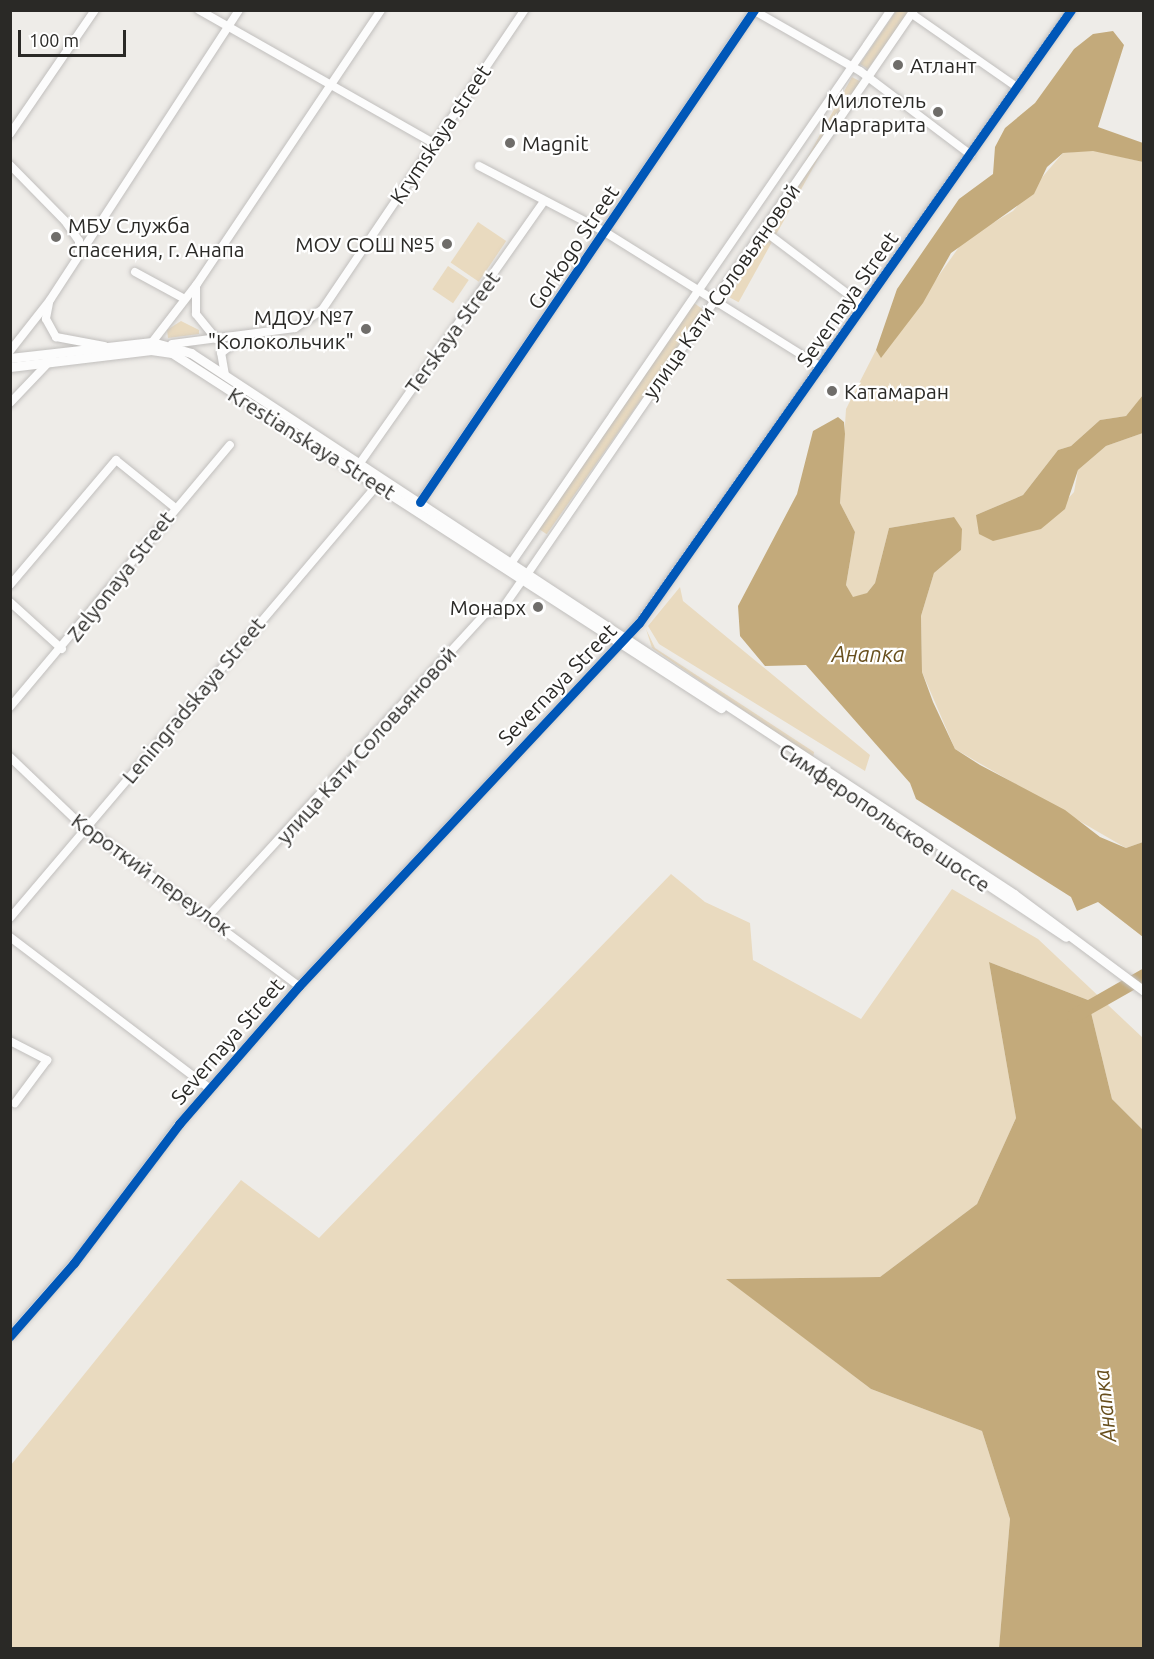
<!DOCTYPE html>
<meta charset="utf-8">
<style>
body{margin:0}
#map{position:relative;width:1154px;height:1659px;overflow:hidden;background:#eeece8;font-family:Ubuntu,sans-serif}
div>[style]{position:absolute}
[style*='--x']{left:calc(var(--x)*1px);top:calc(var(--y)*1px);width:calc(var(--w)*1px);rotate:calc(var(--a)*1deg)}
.green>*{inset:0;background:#e9dabf;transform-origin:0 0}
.water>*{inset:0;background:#c3aa7b}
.river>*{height:14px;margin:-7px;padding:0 7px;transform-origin:7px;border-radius:7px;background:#c3aa7b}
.roads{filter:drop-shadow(0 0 2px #c1bfbd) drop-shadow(0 0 2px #c1bfbd)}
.minor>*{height:8px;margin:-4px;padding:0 4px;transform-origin:4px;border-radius:4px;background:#fcfcfc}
.major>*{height:9px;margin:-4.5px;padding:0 4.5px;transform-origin:4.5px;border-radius:4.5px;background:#fcfcfc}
.cycleway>*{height:9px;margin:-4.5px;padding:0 4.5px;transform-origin:4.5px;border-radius:4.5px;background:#0057b8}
.dots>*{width:16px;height:16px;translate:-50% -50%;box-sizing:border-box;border:3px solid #fff;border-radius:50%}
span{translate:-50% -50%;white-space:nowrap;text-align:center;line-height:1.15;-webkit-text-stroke:4.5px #fff;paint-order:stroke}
.poi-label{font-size:21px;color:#2a2926}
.left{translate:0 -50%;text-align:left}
.right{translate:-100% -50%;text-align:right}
.street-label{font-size:21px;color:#2a2926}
.water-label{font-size:22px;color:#684f1d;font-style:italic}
.frame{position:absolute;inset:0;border:12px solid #2a2926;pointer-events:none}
.scale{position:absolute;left:18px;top:30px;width:108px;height:27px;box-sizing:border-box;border:3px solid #2a2926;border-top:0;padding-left:8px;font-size:18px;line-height:21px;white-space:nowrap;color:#2a2926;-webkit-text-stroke:4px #fff;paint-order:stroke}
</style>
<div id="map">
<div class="green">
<div style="clip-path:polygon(896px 11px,909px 11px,868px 69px,860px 64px)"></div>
<div style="left:852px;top:77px;width:10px;height:252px;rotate:29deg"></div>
<div style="clip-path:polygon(1093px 150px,1143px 162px,1144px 395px,1126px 416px,1100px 420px,1071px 446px,1058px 450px,1023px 495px,976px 515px,1041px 529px,1074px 492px,1078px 470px,1106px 446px,1143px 433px,1143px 842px,1126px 848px,955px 749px,922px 672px,921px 616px,934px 573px,961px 550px,954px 517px,889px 528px,875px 583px,867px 593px,853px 598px,846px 585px,855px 532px,840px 503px,846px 409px,876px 350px,881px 357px,964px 240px,1013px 211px,1063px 153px)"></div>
<div style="left:478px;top:222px;width:34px;height:49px;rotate:34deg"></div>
<div style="left:448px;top:266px;width:25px;height:28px;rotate:34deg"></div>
<div style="left:694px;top:303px;width:12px;height:274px;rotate:35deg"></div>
<div style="clip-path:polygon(181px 321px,199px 330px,199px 334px,168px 338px,167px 330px)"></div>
<div style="clip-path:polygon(680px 587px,683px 601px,870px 755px,865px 771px,659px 644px,648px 626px)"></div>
<div style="clip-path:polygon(646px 629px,655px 648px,814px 752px,813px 758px,652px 648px)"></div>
<div style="clip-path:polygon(671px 874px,705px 902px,750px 923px,753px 960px,861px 1019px,952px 889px,1038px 939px,1143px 1038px,1143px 1130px,1112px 1099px,1088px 1000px,989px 962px,1016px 1118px,977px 1204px,880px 1277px,728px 1279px,871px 1389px,982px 1431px,1010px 1519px,999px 1648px,11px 1648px,11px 1465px,241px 1180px,319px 1238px)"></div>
</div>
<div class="water">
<div style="clip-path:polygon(1113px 31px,1124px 45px,1098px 127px,1143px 143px,1143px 162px,1093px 151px,1063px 153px,1047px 167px,1034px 194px,951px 253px,923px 303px,881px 358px,876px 350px,897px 289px,959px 199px,993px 174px,995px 147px,1005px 128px,1035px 103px,1074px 49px,1093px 34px)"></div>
<div style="clip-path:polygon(1143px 395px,1143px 433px,1106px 446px,1078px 470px,1065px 509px,1041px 529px,993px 541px,979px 534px,976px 515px,1023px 495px,1058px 450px,1071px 446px,1100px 420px,1126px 416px)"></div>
<div style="clip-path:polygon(838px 417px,844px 422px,845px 434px,840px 503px,855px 532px,846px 585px,853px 597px,867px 593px,875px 583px,889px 528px,954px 517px,962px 529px,961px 550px,934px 573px,921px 616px,922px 672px,933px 702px,955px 749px,980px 765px,1065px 810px,1100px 837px,1126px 848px,1143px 842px,1143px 937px,1098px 902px,1077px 911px,1071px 897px,916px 799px,910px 783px,806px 665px,765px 666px,740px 636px,738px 606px,797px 494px,813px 431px)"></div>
<div style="clip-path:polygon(989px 962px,1088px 1000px,1112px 1099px,1143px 1130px,1143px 1648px,999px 1648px,1010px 1519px,982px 1431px,871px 1389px,726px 1279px,880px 1277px,977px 1204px,1016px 1118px)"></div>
</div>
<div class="river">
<div style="--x:1074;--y:1016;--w:81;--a:-29.7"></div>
</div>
<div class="roads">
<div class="minor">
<div style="--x:199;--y:10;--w:269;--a:29.6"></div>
<div style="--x:753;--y:10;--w:123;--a:29.7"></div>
<div style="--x:860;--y:71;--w:139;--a:37.1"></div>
<div style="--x:912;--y:14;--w:129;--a:34.9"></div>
<div style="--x:10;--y:134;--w:150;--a:-55.6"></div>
<div style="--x:10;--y:165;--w:78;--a:45.5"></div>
<div style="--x:65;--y:221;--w:24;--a:55"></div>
<div style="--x:79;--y:241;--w:13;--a:90"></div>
<div style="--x:479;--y:166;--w:142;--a:27.6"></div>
<div style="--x:605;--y:232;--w:255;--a:32"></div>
<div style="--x:763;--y:230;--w:126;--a:37"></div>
<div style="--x:135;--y:272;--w:55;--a:28.4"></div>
<div style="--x:196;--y:286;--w:28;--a:90"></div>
<div style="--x:196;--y:314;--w:32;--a:51"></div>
<div style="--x:49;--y:303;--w:16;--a:101"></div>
<div style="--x:46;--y:319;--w:21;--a:61"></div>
<div style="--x:56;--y:337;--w:49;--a:10.6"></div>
<div style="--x:172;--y:344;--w:124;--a:-7.4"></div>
<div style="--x:295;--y:328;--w:32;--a:-34"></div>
<div style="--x:322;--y:310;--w:362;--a:-56"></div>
<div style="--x:150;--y:345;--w:77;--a:-52.4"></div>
<div style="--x:197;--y:284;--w:330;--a:-56.1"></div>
<div style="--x:10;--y:351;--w:65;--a:-51.9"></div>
<div style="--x:50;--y:300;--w:346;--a:-56.9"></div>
<div style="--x:225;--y:375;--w:22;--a:-100"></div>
<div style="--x:221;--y:353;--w:24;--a:-38"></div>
<div style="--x:10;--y:403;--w:57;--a:-46.4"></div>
<div style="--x:360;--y:463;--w:320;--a:-54.9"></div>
<div style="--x:420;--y:502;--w:595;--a:-55.83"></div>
<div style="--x:512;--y:562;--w:670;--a:-55.53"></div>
<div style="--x:528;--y:573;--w:683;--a:-55.56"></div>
<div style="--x:10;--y:585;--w:164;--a:-49.7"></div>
<div style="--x:116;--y:460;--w:75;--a:39"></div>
<div style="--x:10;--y:602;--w:70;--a:42.1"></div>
<div style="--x:10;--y:707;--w:342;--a:-50"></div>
<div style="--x:10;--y:757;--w:91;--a:43.7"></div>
<div style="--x:76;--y:820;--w:278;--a:36.7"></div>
<div style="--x:210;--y:914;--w:407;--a:-47.5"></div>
<div style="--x:485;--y:614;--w:18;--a:-16"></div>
<div style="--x:502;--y:609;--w:37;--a:-55"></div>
<div style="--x:10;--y:918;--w:569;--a:-49.7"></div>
<div style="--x:10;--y:937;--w:251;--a:37.2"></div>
<div style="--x:10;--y:1041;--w:42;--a:27.2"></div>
<div style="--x:47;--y:1060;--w:54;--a:126.7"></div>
<div style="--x:10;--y:1336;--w:97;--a:-48.8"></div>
<div style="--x:74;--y:1263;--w:174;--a:-52.9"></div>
<div style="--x:179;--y:1124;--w:183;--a:-49"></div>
<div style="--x:299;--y:986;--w:497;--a:-46.9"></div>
<div style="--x:639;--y:623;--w:750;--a:-54.83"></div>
</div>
<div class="major">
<div style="--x:10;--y:358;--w:143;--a:-6.4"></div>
<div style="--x:152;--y:342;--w:41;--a:15.8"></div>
<div style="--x:191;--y:353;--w:985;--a:33.32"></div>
<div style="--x:1014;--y:894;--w:162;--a:36.7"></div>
<div style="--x:10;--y:367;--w:142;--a:-6.9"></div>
<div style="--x:151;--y:350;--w:21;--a:8"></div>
<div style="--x:172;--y:353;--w:654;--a:32.89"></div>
<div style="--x:940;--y:853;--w:151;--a:33.7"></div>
</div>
</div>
<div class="cycleway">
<div style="--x:420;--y:502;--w:595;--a:-55.83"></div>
<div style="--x:10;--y:1336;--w:97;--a:-48.8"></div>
<div style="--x:74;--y:1263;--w:174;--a:-52.9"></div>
<div style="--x:179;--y:1124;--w:183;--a:-49"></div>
<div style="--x:299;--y:986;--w:497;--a:-46.9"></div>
<div style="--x:639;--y:623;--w:750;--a:-54.83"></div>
</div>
<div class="dots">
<div style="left:898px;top:65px;background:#6f6d6a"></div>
<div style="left:938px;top:112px;background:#6f6d6a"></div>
<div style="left:510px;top:143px;background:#6f6d6a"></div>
<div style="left:56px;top:237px;background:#6f6d6a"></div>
<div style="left:447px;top:244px;background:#6f6d6a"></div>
<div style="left:366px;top:329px;background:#6f6d6a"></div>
<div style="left:832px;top:391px;background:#6f6d6a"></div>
<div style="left:538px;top:607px;background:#6f6d6a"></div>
</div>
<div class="poi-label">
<span class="left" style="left:910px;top:65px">Атлант</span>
<span class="right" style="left:926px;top:112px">Милотель<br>Маргарита</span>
<span class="left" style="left:522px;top:143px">Magnit</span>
<span class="left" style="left:68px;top:237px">МБУ Служба<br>спасения, г. Анапа</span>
<span class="right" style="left:435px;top:244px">МОУ СОШ №5</span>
<span class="right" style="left:354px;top:329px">МДОУ №7<br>"Колокольчик"</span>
<span class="left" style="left:844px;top:391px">Катамаран</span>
<span class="right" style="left:526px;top:607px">Монарх</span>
</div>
<div class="street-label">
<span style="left:440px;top:134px;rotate:-56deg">Krymskaya street</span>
<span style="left:573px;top:247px;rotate:-56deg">Gorkogo Street</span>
<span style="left:721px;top:291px;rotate:-55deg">улица Кати Соловьяновой</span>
<span style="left:847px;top:299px;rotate:-55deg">Severnaya Street</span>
<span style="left:452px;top:332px;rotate:-54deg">Terskaya Street</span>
<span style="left:312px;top:443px;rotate:32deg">Krestianskaya Street</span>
<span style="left:120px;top:576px;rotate:-52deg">Zelyonaya Street</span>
<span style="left:557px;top:684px;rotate:-46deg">Severnaya Street</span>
<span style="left:193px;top:700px;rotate:-50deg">Leningradskaya Street</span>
<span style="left:366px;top:745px;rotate:-48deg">улица Кати Соловьяновой</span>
<span style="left:885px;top:817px;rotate:34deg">Симферопольское шоссе</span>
<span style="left:152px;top:874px;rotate:36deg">Короткий переулок</span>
<span style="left:227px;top:1041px;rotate:-49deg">Severnaya Street</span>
</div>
<div class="water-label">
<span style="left:868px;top:654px">Анапка</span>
<span style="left:1104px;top:1406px;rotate:-96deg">Анапка</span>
</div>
<div class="frame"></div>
<div class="scale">100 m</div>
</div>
